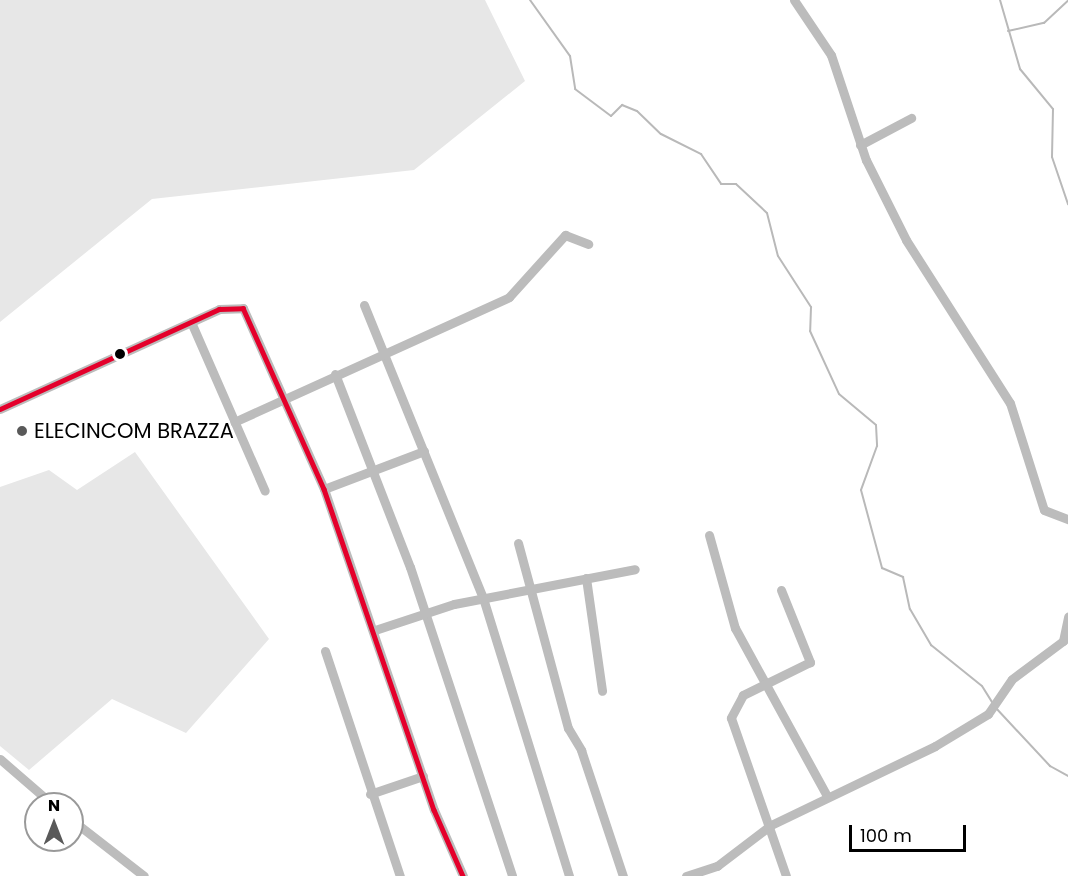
<!DOCTYPE html>
<style>
body{margin:0}
#map{position:relative;width:1068px;height:876px;overflow:hidden;background:#fff;font-family:Poppins,sans-serif}
div>[style]{position:absolute}
[style*='--x']{left:calc(var(--x)*1px);top:calc(var(--y)*1px);width:calc(var(--w)*1px);rotate:calc(var(--a)*1deg)}
.green>*{inset:0;background:#e7e7e7}
.stream>*{height:2px;margin:-1px;padding:0 1px;transform-origin:1px;border-radius:1px;background:#b9b9b9}
.minor>*{height:9px;margin:-4.5px;padding:0 4.5px;transform-origin:4.5px;border-radius:4.5px;background:#bcbcbc}
.bus-1>*{height:4.5px;margin:-2.25px;padding:0 2.25px;transform-origin:2.25px;border-radius:2.25px;background:#e4002b}
.dots>*{width:16px;height:16px;translate:-50% -50%;box-sizing:border-box;border:3px solid #fff;border-radius:50%}
span{translate:-50% -50%;white-space:nowrap;text-align:center;line-height:1.15;-webkit-text-stroke:4.5px #fff;paint-order:stroke}
.poi-label{font-size:21px;color:#000}
.left{translate:0 -50%;text-align:left}
.north{position:absolute;left:24px;top:792px;width:60px;height:60px;box-sizing:border-box;background:#fff;border:2px solid #999;border-radius:50%;rotate:0deg;font-size:16px;font-weight:700;line-height:24px;text-align:center;color:#000}
.north::after{content:'';display:block;margin:auto;width:21px;height:27px;background:#595959;clip-path:polygon(50% 0,100% 100%,50% 72%,0 100%)}
.scale{position:absolute;left:849px;top:825px;width:117px;height:27px;box-sizing:border-box;border:3px solid #000;border-top:0;padding-left:8px;font-size:18px;line-height:21px;white-space:nowrap;color:#000;-webkit-text-stroke:4px #fff;paint-order:stroke}
</style>
<div id="map">
<div class="green">
<div style="clip-path:polygon(0 0,485px 0,525px 81px,414px 170px,152px 199px,0 322px)"></div>
<div style="clip-path:polygon(135px 452px,269px 639px,186px 733px,112px 699px,29px 770px,0 746px,0 487px,49px 470px,77px 490px)"></div>
</div>
<div class="stream">
<div style="--x:530;--y:0;--w:69;--a:54.5"></div>
<div style="--x:570;--y:56;--w:33;--a:81"></div>
<div style="--x:575;--y:89;--w:45;--a:36.9"></div>
<div style="--x:611;--y:116;--w:16;--a:-45"></div>
<div style="--x:622;--y:105;--w:16;--a:22"></div>
<div style="--x:637;--y:111;--w:33;--a:44"></div>
<div style="--x:661;--y:134;--w:45;--a:26.6"></div>
<div style="--x:701;--y:154;--w:36;--a:56"></div>
<div style="--x:721;--y:184;--w:15;--a:0"></div>
<div style="--x:736;--y:184;--w:42;--a:43.1"></div>
<div style="--x:767;--y:213;--w:44;--a:75.7"></div>
<div style="--x:778;--y:256;--w:61;--a:57.1"></div>
<div style="--x:811;--y:307;--w:24;--a:92"></div>
<div style="--x:810;--y:331;--w:69;--a:65.3"></div>
<div style="--x:839;--y:394;--w:48;--a:40"></div>
<div style="--x:876;--y:425;--w:21;--a:87"></div>
<div style="--x:877;--y:446;--w:47;--a:110"></div>
<div style="--x:861;--y:490;--w:81;--a:74.9"></div>
<div style="--x:882;--y:568;--w:23;--a:23"></div>
<div style="--x:903;--y:577;--w:33;--a:78"></div>
<div style="--x:910;--y:609;--w:42;--a:59.7"></div>
<div style="--x:931;--y:645;--w:65;--a:38.8"></div>
<div style="--x:982;--y:686;--w:19;--a:58"></div>
<div style="--x:1000;--y:0;--w:72;--a:73.8"></div>
<div style="--x:1020;--y:69;--w:52;--a:50.5"></div>
<div style="--x:1053;--y:109;--w:48;--a:91.2"></div>
<div style="--x:1052;--y:157;--w:50;--a:71.2"></div>
<div style="--x:1008;--y:31;--w:37;--a:-13"></div>
<div style="--x:1044;--y:23;--w:33;--a:-43"></div>
<div style="--x:995;--y:707;--w:81;--a:47"></div>
<div style="--x:1050;--y:766;--w:21;--a:29"></div>
</div>
<div class="minor">
<div style="--x:794;--y:0;--w:66;--a:56.1"></div>
<div style="--x:831;--y:55;--w:111;--a:71.6"></div>
<div style="--x:866;--y:160;--w:89;--a:63.4"></div>
<div style="--x:906;--y:240;--w:193;--a:57.5"></div>
<div style="--x:1010;--y:403;--w:112;--a:72.4"></div>
<div style="--x:1044;--y:510;--w:26;--a:21"></div>
<div style="--x:860;--y:145;--w:58;--a:-27.9"></div>
<div style="--x:364;--y:305;--w:316;--a:67.9"></div>
<div style="--x:483;--y:598;--w:291;--a:72.8"></div>
<div style="--x:191;--y:322;--w:184;--a:66.4"></div>
<div style="--x:335;--y:374;--w:207;--a:68.8"></div>
<div style="--x:410;--y:567;--w:325;--a:71.7"></div>
<div style="--x:0;--y:409;--w:241;--a:-24.5"></div>
<div style="--x:219;--y:309;--w:24;--a:-2"></div>
<div style="--x:243;--y:308;--w:198;--a:65.9"></div>
<div style="--x:324;--y:489;--w:339;--a:71.1"></div>
<div style="--x:434;--y:810;--w:72;--a:66.3"></div>
<div style="--x:234;--y:422;--w:302;--a:-24.4"></div>
<div style="--x:509;--y:297;--w:84;--a:-47.9"></div>
<div style="--x:565;--y:235;--w:25;--a:21"></div>
<div style="--x:324;--y:489;--w:107;--a:-20.8"></div>
<div style="--x:709;--y:535;--w:97;--a:74.4"></div>
<div style="--x:735;--y:628;--w:192;--a:61.3"></div>
<div style="--x:518;--y:543;--w:192;--a:74.9"></div>
<div style="--x:568;--y:728;--w:26;--a:59"></div>
<div style="--x:581;--y:750;--w:133;--a:71.6"></div>
<div style="--x:586;--y:578;--w:114;--a:81.9"></div>
<div style="--x:781;--y:590;--w:78;--a:68.1"></div>
<div style="--x:810;--y:662;--w:75;--a:153.8"></div>
<div style="--x:743;--y:695;--w:26;--a:118"></div>
<div style="--x:731;--y:718;--w:167;--a:70.8"></div>
<div style="--x:375;--y:630;--w:83;--a:-18.2"></div>
<div style="--x:454;--y:604;--w:184;--a:-10.9"></div>
<div style="--x:325;--y:651;--w:237;--a:71.6"></div>
<div style="--x:0;--y:759;--w:69;--a:40.9"></div>
<div style="--x:370;--y:794;--w:56;--a:-18.8"></div>
<div style="--x:72;--y:820;--w:91;--a:37.9"></div>
<div style="--x:686;--y:876;--w:33;--a:-18"></div>
<div style="--x:717;--y:866;--w:68;--a:-37.2"></div>
<div style="--x:771;--y:825;--w:182;--a:-25.7"></div>
<div style="--x:935;--y:746;--w:62;--a:-31.1"></div>
<div style="--x:988;--y:714;--w:42;--a:-55.6"></div>
<div style="--x:1012;--y:679;--w:64;--a:-36.7"></div>
<div style="--x:1063;--y:641;--w:25;--a:-78"></div>
</div>
<div class="bus-1">
<div style="--x:0;--y:409;--w:241;--a:-24.5"></div>
<div style="--x:219;--y:309;--w:24;--a:-2"></div>
<div style="--x:243;--y:308;--w:198;--a:65.9"></div>
<div style="--x:324;--y:489;--w:339;--a:71.1"></div>
<div style="--x:434;--y:810;--w:72;--a:66.3"></div>
</div>
<div class="dots">
<div style="left:120px;top:354px;background:#000"></div>
<div style="left:22px;top:431px;background:#595959"></div>
</div>
<div class="poi-label">
<span class="left" style="left:34px;top:431px">ELECINCOM BRAZZA</span>
</div>
<div class="north">N</div>
<div class="scale">100 m</div>
</div>
